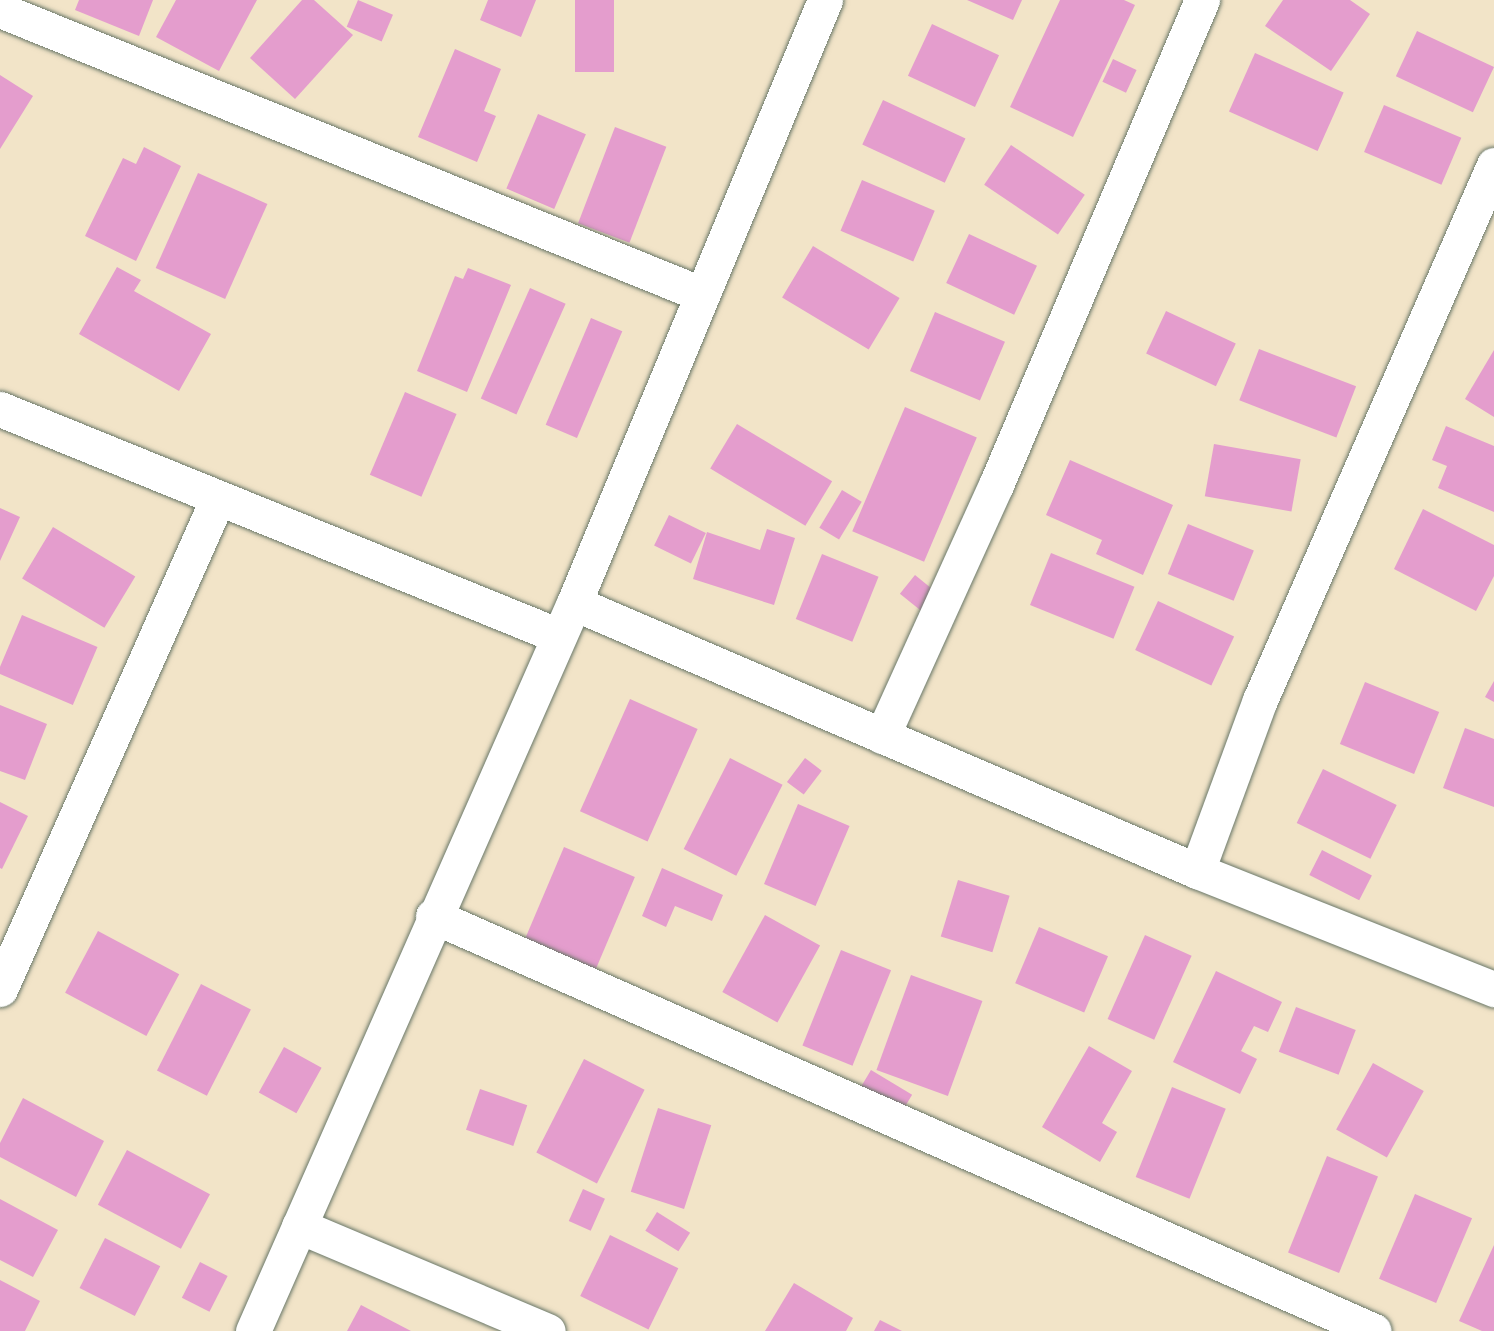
<!DOCTYPE html>
<style>
body{margin:0}
#map{position:relative;width:1494px;height:1331px;overflow:hidden;background:#f2e4c8;font-family:Sriracha,sans-serif}
div>[style]{position:absolute}
[style*='--x']{left:calc(var(--x)*1px);top:calc(var(--y)*1px);width:calc(var(--w)*1px);rotate:calc(var(--a)*1deg)}
.building>*{inset:0;background:#e49dcd;transform-origin:0 0}
.roads{filter:drop-shadow(0 0 2px #697768) drop-shadow(0 0 2px #697768)}
.minor>*{height:35px;margin:-17.5px;padding:0 17.5px;transform-origin:17.5px;border-radius:17.5px;background:#fff}
span{translate:-50% -50%;white-space:nowrap;text-align:center;line-height:1.15;-webkit-text-stroke:5px #fff;paint-order:stroke}
</style>
<div id="map">
<div class="building">
<div style="clip-path:polygon(79px 0,153px 0,139px 36px,75px 10px)"></div>
<div style="clip-path:polygon(176px 0,257px 0,219px 71px,156px 37px)"></div>
<div style="clip-path:polygon(302px 0,314px 0,353px 35px,295px 99px,250px 58px)"></div>
<div style="left:358px;top:0;width:38px;height:29px;rotate:23deg"></div>
<div style="clip-path:polygon(488px 0,536px 0,521px 37px,480px 20px)"></div>
<div style="left:575px;top:0;width:39px;height:72px"></div>
<div style="clip-path:polygon(967px 0,1022px 0,1013px 20px)"></div>
<div style="clip-path:polygon(1060px 0,1124px 0,1135px 5px,1073px 137px,1010px 107px)"></div>
<div style="clip-path:polygon(1283px 0,1350px 0,1370px 14px,1331px 71px,1265px 26px)"></div>
<div style="left:932px;top:24px;width:74px;height:57px;rotate:25deg"></div>
<div style="left:1417px;top:31px;width:85px;height:50px;rotate:25deg"></div>
<div style="clip-path:polygon(455px 49px,501px 69px,484px 111px,496px 116px,477px 162px,418px 137px)"></div>
<div style="left:1255px;top:53px;width:97px;height:64px;rotate:24deg"></div>
<div style="left:1113px;top:59px;width:26px;height:25px;rotate:25deg"></div>
<div style="clip-path:polygon(0 75px,33px 96px,0 149px)"></div>
<div style="left:883px;top:100px;width:91px;height:49px;rotate:25deg"></div>
<div style="left:1384px;top:105px;width:84px;height:51px;rotate:23deg"></div>
<div style="left:538px;top:114px;width:52px;height:81px;rotate:23deg"></div>
<div style="left:615px;top:127px;width:55px;height:103px;rotate:21deg"></div>
<div style="left:1011px;top:145px;width:89px;height:48px;rotate:34deg"></div>
<div style="clip-path:polygon(144px 147px,181px 166px,136px 261px,85px 236px,123px 158px,136px 164px)"></div>
<div style="left:198px;top:173px;width:76px;height:104px;rotate:24deg"></div>
<div style="left:862px;top:180px;width:79px;height:55px;rotate:23deg"></div>
<div style="left:969px;top:234px;width:75px;height:54px;rotate:25deg"></div>
<div style="left:813px;top:246px;width:101px;height:60px;rotate:31deg"></div>
<div style="clip-path:polygon(117px 267px,141px 280px,134px 291px,211px 334px,179px 391px,79px 334px)"></div>
<div style="clip-path:polygon(468px 268px,511px 285px,467px 392px,417px 371px,455px 276px,463px 279px)"></div>
<div style="left:530px;top:288px;width:39px;height:121px;rotate:24deg"></div>
<div style="left:1166px;top:311px;width:77px;height:47px;rotate:25deg"></div>
<div style="left:935px;top:312px;width:76px;height:64px;rotate:23deg"></div>
<div style="left:591px;top:318px;width:34px;height:116px;rotate:23deg"></div>
<div style="left:1259px;top:349px;width:104px;height:55px;rotate:21deg"></div>
<div style="clip-path:polygon(1494px 350px,1494px 417px,1465px 399px)"></div>
<div style="left:405px;top:392px;width:56px;height:90px;rotate:23deg"></div>
<div style="left:905px;top:407px;width:78px;height:135px;rotate:23deg"></div>
<div style="left:737px;top:424px;width:111px;height:52px;rotate:31deg"></div>
<div style="clip-path:polygon(1446px 426px,1494px 446px,1494px 512px,1438px 488px,1447px 466px,1432px 460px)"></div>
<div style="left:1214px;top:444px;width:88px;height:53px;rotate:10deg"></div>
<div style="clip-path:polygon(1070px 460px,1173px 505px,1143px 575px,1096px 554px,1102px 540px,1046px 515px)"></div>
<div style="left:842px;top:490px;width:23px;height:44px;rotate:31deg"></div>
<div style="clip-path:polygon(0 508px,20px 517px,0 561px)"></div>
<div style="clip-path:polygon(1423px 509px,1494px 545px,1494px 576px,1476px 611px,1394px 569px)"></div>
<div style="left:669px;top:515px;width:41px;height:34px;rotate:26deg"></div>
<div style="left:1188px;top:524px;width:71px;height:54px;rotate:22deg"></div>
<div style="left:53px;top:527px;width:96px;height:60px;rotate:31deg"></div>
<div style="clip-path:polygon(767px 529px,795px 538px,774px 605px,693px 579px,707px 532px,760px 550px)"></div>
<div style="left:1051px;top:553px;width:90px;height:56px;rotate:22deg"></div>
<div style="left:822px;top:554px;width:61px;height:70px;rotate:22deg"></div>
<div style="left:915px;top:575px;width:32px;height:24px;rotate:39deg"></div>
<div style="left:1158px;top:601px;width:84px;height:54px;rotate:25deg"></div>
<div style="left:22px;top:615px;width:82px;height:63px;rotate:23deg"></div>
<div style="clip-path:polygon(1494px 681px,1494px 702px,1485px 697px)"></div>
<div style="left:1365px;top:682px;width:80px;height:67px;rotate:22deg"></div>
<div style="left:630px;top:699px;width:74px;height:123px;rotate:24deg"></div>
<div style="clip-path:polygon(0 705px,47px 724px,25px 780px,0 771px)"></div>
<div style="clip-path:polygon(1465px 728px,1494px 739px,1494px 807px,1443px 788px)"></div>
<div style="left:730px;top:758px;width:59px;height:102px;rotate:27deg"></div>
<div style="left:805px;top:758px;width:21px;height:30px;rotate:37deg"></div>
<div style="left:1323px;top:769px;width:82px;height:60px;rotate:26deg"></div>
<div style="clip-path:polygon(0 802px,28px 816px,2px 869px,0 868px)"></div>
<div style="left:798px;top:804px;width:56px;height:87px;rotate:23deg"></div>
<div style="left:564px;top:847px;width:77px;height:102px;rotate:23deg"></div>
<div style="left:1322px;top:850px;width:56px;height:28px;rotate:27deg"></div>
<div style="clip-path:polygon(662px 868px,723px 895px,712px 921px,675px 906px,666px 927px,642px 916px)"></div>
<div style="left:958px;top:880px;width:54px;height:59px;rotate:17deg"></div>
<div style="left:765px;top:915px;width:63px;height:88px;rotate:29deg"></div>
<div style="left:1039px;top:927px;width:75px;height:61px;rotate:23deg"></div>
<div style="left:98px;top:931px;width:92px;height:70px;rotate:28deg"></div>
<div style="left:1145px;top:935px;width:51px;height:92px;rotate:24deg"></div>
<div style="left:841px;top:950px;width:54px;height:103px;rotate:22deg"></div>
<div style="clip-path:polygon(1216px 971px,1282px 1002px,1268px 1032px,1254px 1026px,1241px 1051px,1257px 1059px,1240px 1094px,1173px 1062px)"></div>
<div style="left:911px;top:975px;width:76px;height:101px;rotate:20deg"></div>
<div style="left:201px;top:984px;width:56px;height:97px;rotate:27deg"></div>
<div style="left:1296px;top:1007px;width:64px;height:48px;rotate:21deg"></div>
<div style="clip-path:polygon(1089px 1046px,1132px 1071px,1102px 1123px,1117px 1132px,1100px 1162px,1042px 1127px)"></div>
<div style="left:284px;top:1047px;width:43px;height:52px;rotate:29deg"></div>
<div style="left:584px;top:1059px;width:68px;height:105px;rotate:27deg"></div>
<div style="left:1373px;top:1063px;width:58px;height:76px;rotate:29deg"></div>
<div style="left:871px;top:1070px;width:48px;height:27px;rotate:31deg"></div>
<div style="left:1172px;top:1087px;width:58px;height:97px;rotate:22deg"></div>
<div style="left:480px;top:1089px;width:50px;height:43px;rotate:19deg"></div>
<div style="clip-path:polygon(23px 1098px,104px 1141px,76px 1197px,0 1157px,0 1143px)"></div>
<div style="left:658px;top:1108px;width:56px;height:88px;rotate:18deg"></div>
<div style="left:127px;top:1150px;width:94px;height:62px;rotate:28deg"></div>
<div style="left:1327px;top:1156px;width:55px;height:104px;rotate:22deg"></div>
<div style="left:583px;top:1189px;width:24px;height:35px;rotate:24deg"></div>
<div style="left:1415px;top:1194px;width:62px;height:92px;rotate:23deg"></div>
<div style="clip-path:polygon(0 1199px,58px 1230px,33px 1277px,0 1260px)"></div>
<div style="left:657px;top:1212px;width:39px;height:22px;rotate:32deg"></div>
<div style="left:610px;top:1235px;width:76px;height:68px;rotate:26deg"></div>
<div style="left:105px;top:1238px;width:62px;height:56px;rotate:27deg"></div>
<div style="clip-path:polygon(1494px 1245px,1494px 1331px,1482px 1331px,1459px 1321px)"></div>
<div style="left:200px;top:1262px;width:31px;height:40px;rotate:27deg"></div>
<div style="clip-path:polygon(0 1280px,40px 1301px,25px 1331px,0 1331px)"></div>
<div style="clip-path:polygon(794px 1283px,853px 1318px,846px 1331px,765px 1331px)"></div>
<div style="clip-path:polygon(361px 1305px,411px 1331px,347px 1331px)"></div>
<div style="clip-path:polygon(880px 1320px,902px 1331px,874px 1331px)"></div>
</div>
<div class="roads">
<div class="minor">
<div style="--x:0;--y:10;--w:756;--a:22.05"></div>
<div style="--x:0;--y:409;--w:603;--a:22.1"></div>
<div style="--x:574;--y:603;--w:678;--a:23.28"></div>
<div style="--x:1197;--y:871;--w:320;--a:21.7"></div>
<div style="--x:882;--y:736;--w:276;--a:-65.6"></div>
<div style="--x:996;--y:485;--w:527;--a:-66.99"></div>
<div style="--x:1197;--y:871;--w:182;--a:-69.8"></div>
<div style="--x:1260;--y:700;--w:584;--a:-66.38"></div>
<div style="--x:433;--y:916;--w:1028;--a:23.8"></div>
<div style="--x:0;--y:989;--w:537;--a:-66.06"></div>
<div style="--x:299;--y:1226;--w:270;--a:22.9"></div>
<div style="--x:253;--y:1331;--w:796;--a:-66.21"></div>
<div style="--x:574;--y:603;--w:653;--a:-67.4"></div>
</div>
</div>
</div>
